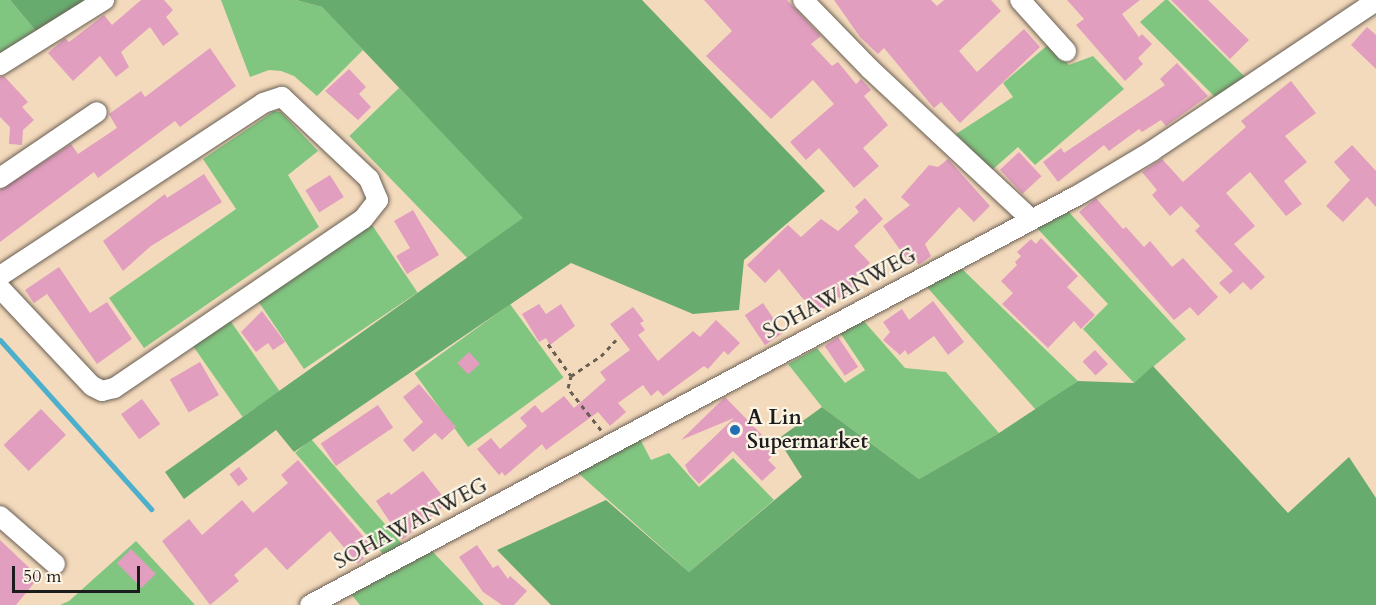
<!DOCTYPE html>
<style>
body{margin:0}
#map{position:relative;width:1376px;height:605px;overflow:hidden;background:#f4dabc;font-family:Cardo,serif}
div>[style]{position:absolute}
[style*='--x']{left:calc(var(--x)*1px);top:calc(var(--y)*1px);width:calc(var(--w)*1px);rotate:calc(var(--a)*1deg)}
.green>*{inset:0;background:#80c681;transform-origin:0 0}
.forest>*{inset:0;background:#68ab6f}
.stream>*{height:5px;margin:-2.5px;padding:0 2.5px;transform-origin:2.5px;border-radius:2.5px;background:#4cafcb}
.building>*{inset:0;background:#e19ebf;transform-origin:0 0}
.path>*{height:3px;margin-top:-1.5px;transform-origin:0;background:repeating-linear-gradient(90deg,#685e54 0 4.5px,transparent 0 9px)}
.roads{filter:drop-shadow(0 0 2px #685e54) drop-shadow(0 0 2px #685e54)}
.minor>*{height:20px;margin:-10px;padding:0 10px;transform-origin:10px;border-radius:10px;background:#fff}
.dots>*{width:16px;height:16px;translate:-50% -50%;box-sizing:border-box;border:3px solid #fcf5e5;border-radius:50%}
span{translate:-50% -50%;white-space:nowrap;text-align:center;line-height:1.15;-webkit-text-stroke:4.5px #fcf5e5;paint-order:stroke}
.street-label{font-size:21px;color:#1c1c1c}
.poi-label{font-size:21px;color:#1c1c1c;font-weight:700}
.left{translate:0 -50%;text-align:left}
.scale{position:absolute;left:12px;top:566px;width:128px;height:27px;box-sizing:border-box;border:3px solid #1c1c1c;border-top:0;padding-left:8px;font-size:18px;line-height:21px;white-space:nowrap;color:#1c1c1c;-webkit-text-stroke:4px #fcf5e5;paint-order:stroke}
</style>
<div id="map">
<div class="green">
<div style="clip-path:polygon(0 0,10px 0,40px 36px,0 61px)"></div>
<div style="clip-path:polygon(221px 0,296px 0,322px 7px,363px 50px,317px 96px,294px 76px,281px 71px,269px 70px,250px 77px)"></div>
<div style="clip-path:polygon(1165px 0,1168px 0,1246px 78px,1217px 99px,1140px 22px)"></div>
<div style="clip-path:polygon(1049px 44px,1069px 65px,1093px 56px,1124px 89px,1035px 165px,1018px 147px,992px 170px,956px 134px,1013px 97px,1003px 83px)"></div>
<div style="left:399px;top:88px;width:180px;height:69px;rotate:46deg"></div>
<div style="clip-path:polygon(274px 111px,281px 112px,318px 151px,288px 175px,319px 227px,144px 348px,109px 298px,236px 209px,203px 159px)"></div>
<div style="clip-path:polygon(1066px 209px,1186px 339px,1134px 383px,1083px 329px,1108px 304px,1035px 226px)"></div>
<div style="left:370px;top:222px;width:85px;height:137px;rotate:56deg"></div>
<div style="clip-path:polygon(960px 267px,1078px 381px,1036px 410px,926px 286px)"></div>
<div style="left:510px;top:304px;width:91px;height:118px;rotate:54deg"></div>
<div style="left:229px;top:319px;width:88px;height:45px;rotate:55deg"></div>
<div style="clip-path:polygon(862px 319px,905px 368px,946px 372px,999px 433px,919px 479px,822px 407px,788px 364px,817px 348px,845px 383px,865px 370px,839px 331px)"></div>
<div style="left:311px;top:439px;width:142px;height:21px;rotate:49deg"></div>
<div style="clip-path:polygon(640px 439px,651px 460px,669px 453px,699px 487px,733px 458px,774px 500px,689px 572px,577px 472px)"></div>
<div style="clip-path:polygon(136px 541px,195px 605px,60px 605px,69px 601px)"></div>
<div style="clip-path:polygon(430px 549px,484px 605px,360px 605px,351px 594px)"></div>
</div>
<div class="forest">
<div style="clip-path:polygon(10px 0,98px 0,40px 36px)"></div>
<div style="clip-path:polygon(296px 0,642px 0,825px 191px,744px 260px,739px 310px,693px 314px,571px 263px,294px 452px,276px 430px,184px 499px,165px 472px,523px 218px,322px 7px)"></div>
<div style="clip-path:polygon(1153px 366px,1288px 513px,1349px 457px,1376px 498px,1376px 605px,551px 605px,497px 550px,606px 500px,689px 572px,802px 477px,778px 439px,822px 407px,919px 479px,999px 433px,1078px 381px,1134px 383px)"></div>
</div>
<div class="stream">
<div style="--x:0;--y:340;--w:227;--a:48.2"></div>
</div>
<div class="building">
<div style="clip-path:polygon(141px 0,164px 0,173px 10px,166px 17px,179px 34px,163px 46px,150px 27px,121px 52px,129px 67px,116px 77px,100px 56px,73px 81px,48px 53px,65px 38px,69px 42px,104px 15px,112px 25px)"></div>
<div style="clip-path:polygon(704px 0,787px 0,821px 36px,811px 44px,832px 66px,838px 62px,856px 84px,861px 79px,871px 90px,864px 96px,888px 125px,863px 148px,879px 166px,854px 188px,819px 148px,806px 160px,790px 142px,834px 104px,813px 80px,771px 119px,706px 56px,732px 31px)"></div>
<div style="clip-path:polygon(834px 0,931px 0,937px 6px,944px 0,991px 0,1001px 11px,959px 51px,977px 72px,1024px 29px,1040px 47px,960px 123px,941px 102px,934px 108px,884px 48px,878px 54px,860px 37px)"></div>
<div style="clip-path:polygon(1067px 0,1140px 0,1122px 14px,1139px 37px,1142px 34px,1152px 44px,1138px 58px,1143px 64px,1125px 81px,1076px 25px,1084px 19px)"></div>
<div style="clip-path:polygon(1171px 0,1208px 0,1249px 40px,1230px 59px)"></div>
<div style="clip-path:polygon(1367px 27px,1376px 35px,1376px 69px,1351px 45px)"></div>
<div style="clip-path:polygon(210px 48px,236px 86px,180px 127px,175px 121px,98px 178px,94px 172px,0 242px,0 190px,71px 144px,78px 154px,117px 128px,109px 114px,141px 91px,145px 97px)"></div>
<div style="clip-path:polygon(1177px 63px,1208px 96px,1166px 126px,1161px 120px,1142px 132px,1139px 129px,1109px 151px,1104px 145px,1058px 182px,1043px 162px,1061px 148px,1064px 153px,1165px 85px,1160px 79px)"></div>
<div style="clip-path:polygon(349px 69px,366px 87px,359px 94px,371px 107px,358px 120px,325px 91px)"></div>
<div style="clip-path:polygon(4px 76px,28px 102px,22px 107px,34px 120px,23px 130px,22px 145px,9px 144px,10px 127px,0 117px,0 77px)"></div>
<div style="clip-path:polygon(1291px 81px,1316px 113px,1285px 136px,1307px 162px,1284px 181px,1302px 204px,1286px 216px,1250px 172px,1226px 193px,1255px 226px,1234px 244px,1265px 277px,1251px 290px,1243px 282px,1230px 294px,1219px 283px,1233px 271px,1195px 231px,1200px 226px,1181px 206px,1170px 216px,1152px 195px,1157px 190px,1142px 172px,1162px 159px,1183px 182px,1246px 127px,1241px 121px)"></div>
<div style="clip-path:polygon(1352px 145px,1376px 171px,1376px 207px,1367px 197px,1343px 222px,1326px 206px,1350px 180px,1334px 162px)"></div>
<div style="left:1019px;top:152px;width:33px;height:26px;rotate:47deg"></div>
<div style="clip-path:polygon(948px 159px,990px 206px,974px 222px,959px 207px,925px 244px,931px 256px,919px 265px,916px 261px,911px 265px,883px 226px,910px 205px,901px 197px,929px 165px,938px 167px)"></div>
<div style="clip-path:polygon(204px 174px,222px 202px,151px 246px,123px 271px,103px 241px,165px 194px,167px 198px)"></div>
<div style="left:330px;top:175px;width:26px;height:29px;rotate:58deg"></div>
<div style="clip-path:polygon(865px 198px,883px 219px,854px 246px,870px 263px,856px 276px,861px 281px,841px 301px,838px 297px,816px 315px,779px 269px,765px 283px,747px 265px,788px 225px,801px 237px,821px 219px,838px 231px,859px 212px,855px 207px)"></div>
<div style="clip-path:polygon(1096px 198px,1123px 229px,1126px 227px,1144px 247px,1150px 241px,1172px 267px,1183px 258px,1218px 297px,1198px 316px,1190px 307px,1174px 320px,1079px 212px)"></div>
<div style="clip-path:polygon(413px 210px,439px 255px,407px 274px,396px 256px,410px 248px,394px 221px)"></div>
<div style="clip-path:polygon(1041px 238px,1078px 276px,1067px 287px,1095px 315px,1081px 329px,1074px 321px,1048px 348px,1002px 304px,1013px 293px,1001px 281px,1017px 265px,1015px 262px,1021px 256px,1017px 252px,1031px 239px,1036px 244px)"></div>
<div style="clip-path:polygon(59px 267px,90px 313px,107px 302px,132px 339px,97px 364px,47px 294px,34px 303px,25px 290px)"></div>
<div style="clip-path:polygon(933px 301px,964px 342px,948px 355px,934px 336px,908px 355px,905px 350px,900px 355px,883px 340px,890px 332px,883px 322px,902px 309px,909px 320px)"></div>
<div style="left:763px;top:303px;width:36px;height:22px;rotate:56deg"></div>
<div style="clip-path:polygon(539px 304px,546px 314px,561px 304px,575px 326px,550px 345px,546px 338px,539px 342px,522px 314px)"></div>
<div style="clip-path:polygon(633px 307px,644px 321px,640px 323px,645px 330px,638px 335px,658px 361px,693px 331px,700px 337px,716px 320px,740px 343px,728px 355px,724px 351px,708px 369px,704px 366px,663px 396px,658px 390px,651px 396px,643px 385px,618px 403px,626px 412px,610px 426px,598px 412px,546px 450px,542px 444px,505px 476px,502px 472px,499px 475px,477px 449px,491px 438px,500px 449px,527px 426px,520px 418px,535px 405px,542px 413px,564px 396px,574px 408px,606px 380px,600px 372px,630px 350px,610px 324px)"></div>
<div style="clip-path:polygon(262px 311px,285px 342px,273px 350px,268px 343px,256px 352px,241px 332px)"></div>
<div style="left:838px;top:337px;width:36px;height:16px;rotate:56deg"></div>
<div style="left:1095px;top:350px;width:19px;height:17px;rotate:47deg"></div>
<div style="left:469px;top:352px;width:16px;height:16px;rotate:47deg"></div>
<div style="left:200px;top:362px;width:38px;height:35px;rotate:60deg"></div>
<div style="clip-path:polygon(419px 384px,456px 427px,442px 440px,435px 433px,413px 452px,403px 440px,423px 422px,403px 397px)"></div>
<div style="clip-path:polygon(725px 397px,769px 442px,765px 446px,773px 455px,768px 460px,776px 468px,762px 481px,733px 451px,699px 484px,689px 473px,685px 465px,734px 418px,681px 440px)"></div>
<div style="left:142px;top:399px;width:31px;height:26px;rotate:54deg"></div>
<div style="left:378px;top:405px;width:27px;height:69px;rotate:56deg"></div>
<div style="left:41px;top:409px;width:36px;height:52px;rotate:46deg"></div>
<div style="clip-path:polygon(298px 460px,374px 549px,358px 564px,330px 531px,287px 570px,266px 547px,234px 575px,239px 581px,210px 605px,162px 541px,189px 519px,202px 535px,242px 500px,253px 513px,288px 483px,281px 475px)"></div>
<div style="left:239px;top:467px;width:15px;height:12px;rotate:53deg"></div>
<div style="clip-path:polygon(423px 471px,448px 503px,402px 540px,376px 501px,389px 492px,391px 495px)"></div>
<div style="clip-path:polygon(0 540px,39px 577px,16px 605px,0 605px)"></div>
<div style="clip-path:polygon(477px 545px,493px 568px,498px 565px,508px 579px,510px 576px,527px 591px,514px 605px,502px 605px,483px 592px,459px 557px)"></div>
<div style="left:131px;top:549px;width:35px;height:20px;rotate:45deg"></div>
</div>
<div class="path">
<div style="--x:548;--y:344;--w:39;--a:54"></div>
<div style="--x:601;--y:430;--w:53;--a:-128.2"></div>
<div style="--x:568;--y:388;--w:12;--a:-76"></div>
<div style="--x:571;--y:376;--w:36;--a:-34"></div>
<div style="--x:601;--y:356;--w:22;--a:-47"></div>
</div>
<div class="roads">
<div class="minor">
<div style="--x:803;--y:0;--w:96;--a:45.8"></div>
<div style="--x:870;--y:69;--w:220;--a:43"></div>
<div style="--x:1020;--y:0;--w:69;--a:48"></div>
<div style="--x:0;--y:65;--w:123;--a:-32"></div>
<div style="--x:0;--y:178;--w:117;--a:-34.2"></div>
<div style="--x:0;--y:276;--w:315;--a:-33.3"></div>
<div style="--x:263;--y:103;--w:20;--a:-18"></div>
<div style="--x:282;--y:97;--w:120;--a:43.3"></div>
<div style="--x:369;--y:179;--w:23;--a:67"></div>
<div style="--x:378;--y:200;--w:24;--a:128"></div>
<div style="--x:363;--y:219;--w:301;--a:145.8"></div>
<div style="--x:114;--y:388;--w:12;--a:166"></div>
<div style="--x:102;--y:391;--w:11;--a:-153"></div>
<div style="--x:92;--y:386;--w:134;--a:-133.2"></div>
<div style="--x:0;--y:516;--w:73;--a:41.1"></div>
<div style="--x:310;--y:605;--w:873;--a:-28.09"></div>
<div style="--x:1080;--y:194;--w:84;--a:-30.8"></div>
<div style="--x:1152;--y:151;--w:270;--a:-33.8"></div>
</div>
</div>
<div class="dots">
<div style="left:735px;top:430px;background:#1f6fb2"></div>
</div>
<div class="street-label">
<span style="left:840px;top:294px;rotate:-28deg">SOHAWANWEG</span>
<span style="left:411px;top:524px;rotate:-28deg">SOHAWANWEG</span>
</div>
<div class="poi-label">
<span class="left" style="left:747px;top:430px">A Lin<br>Supermarket</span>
</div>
<div class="scale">50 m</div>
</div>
